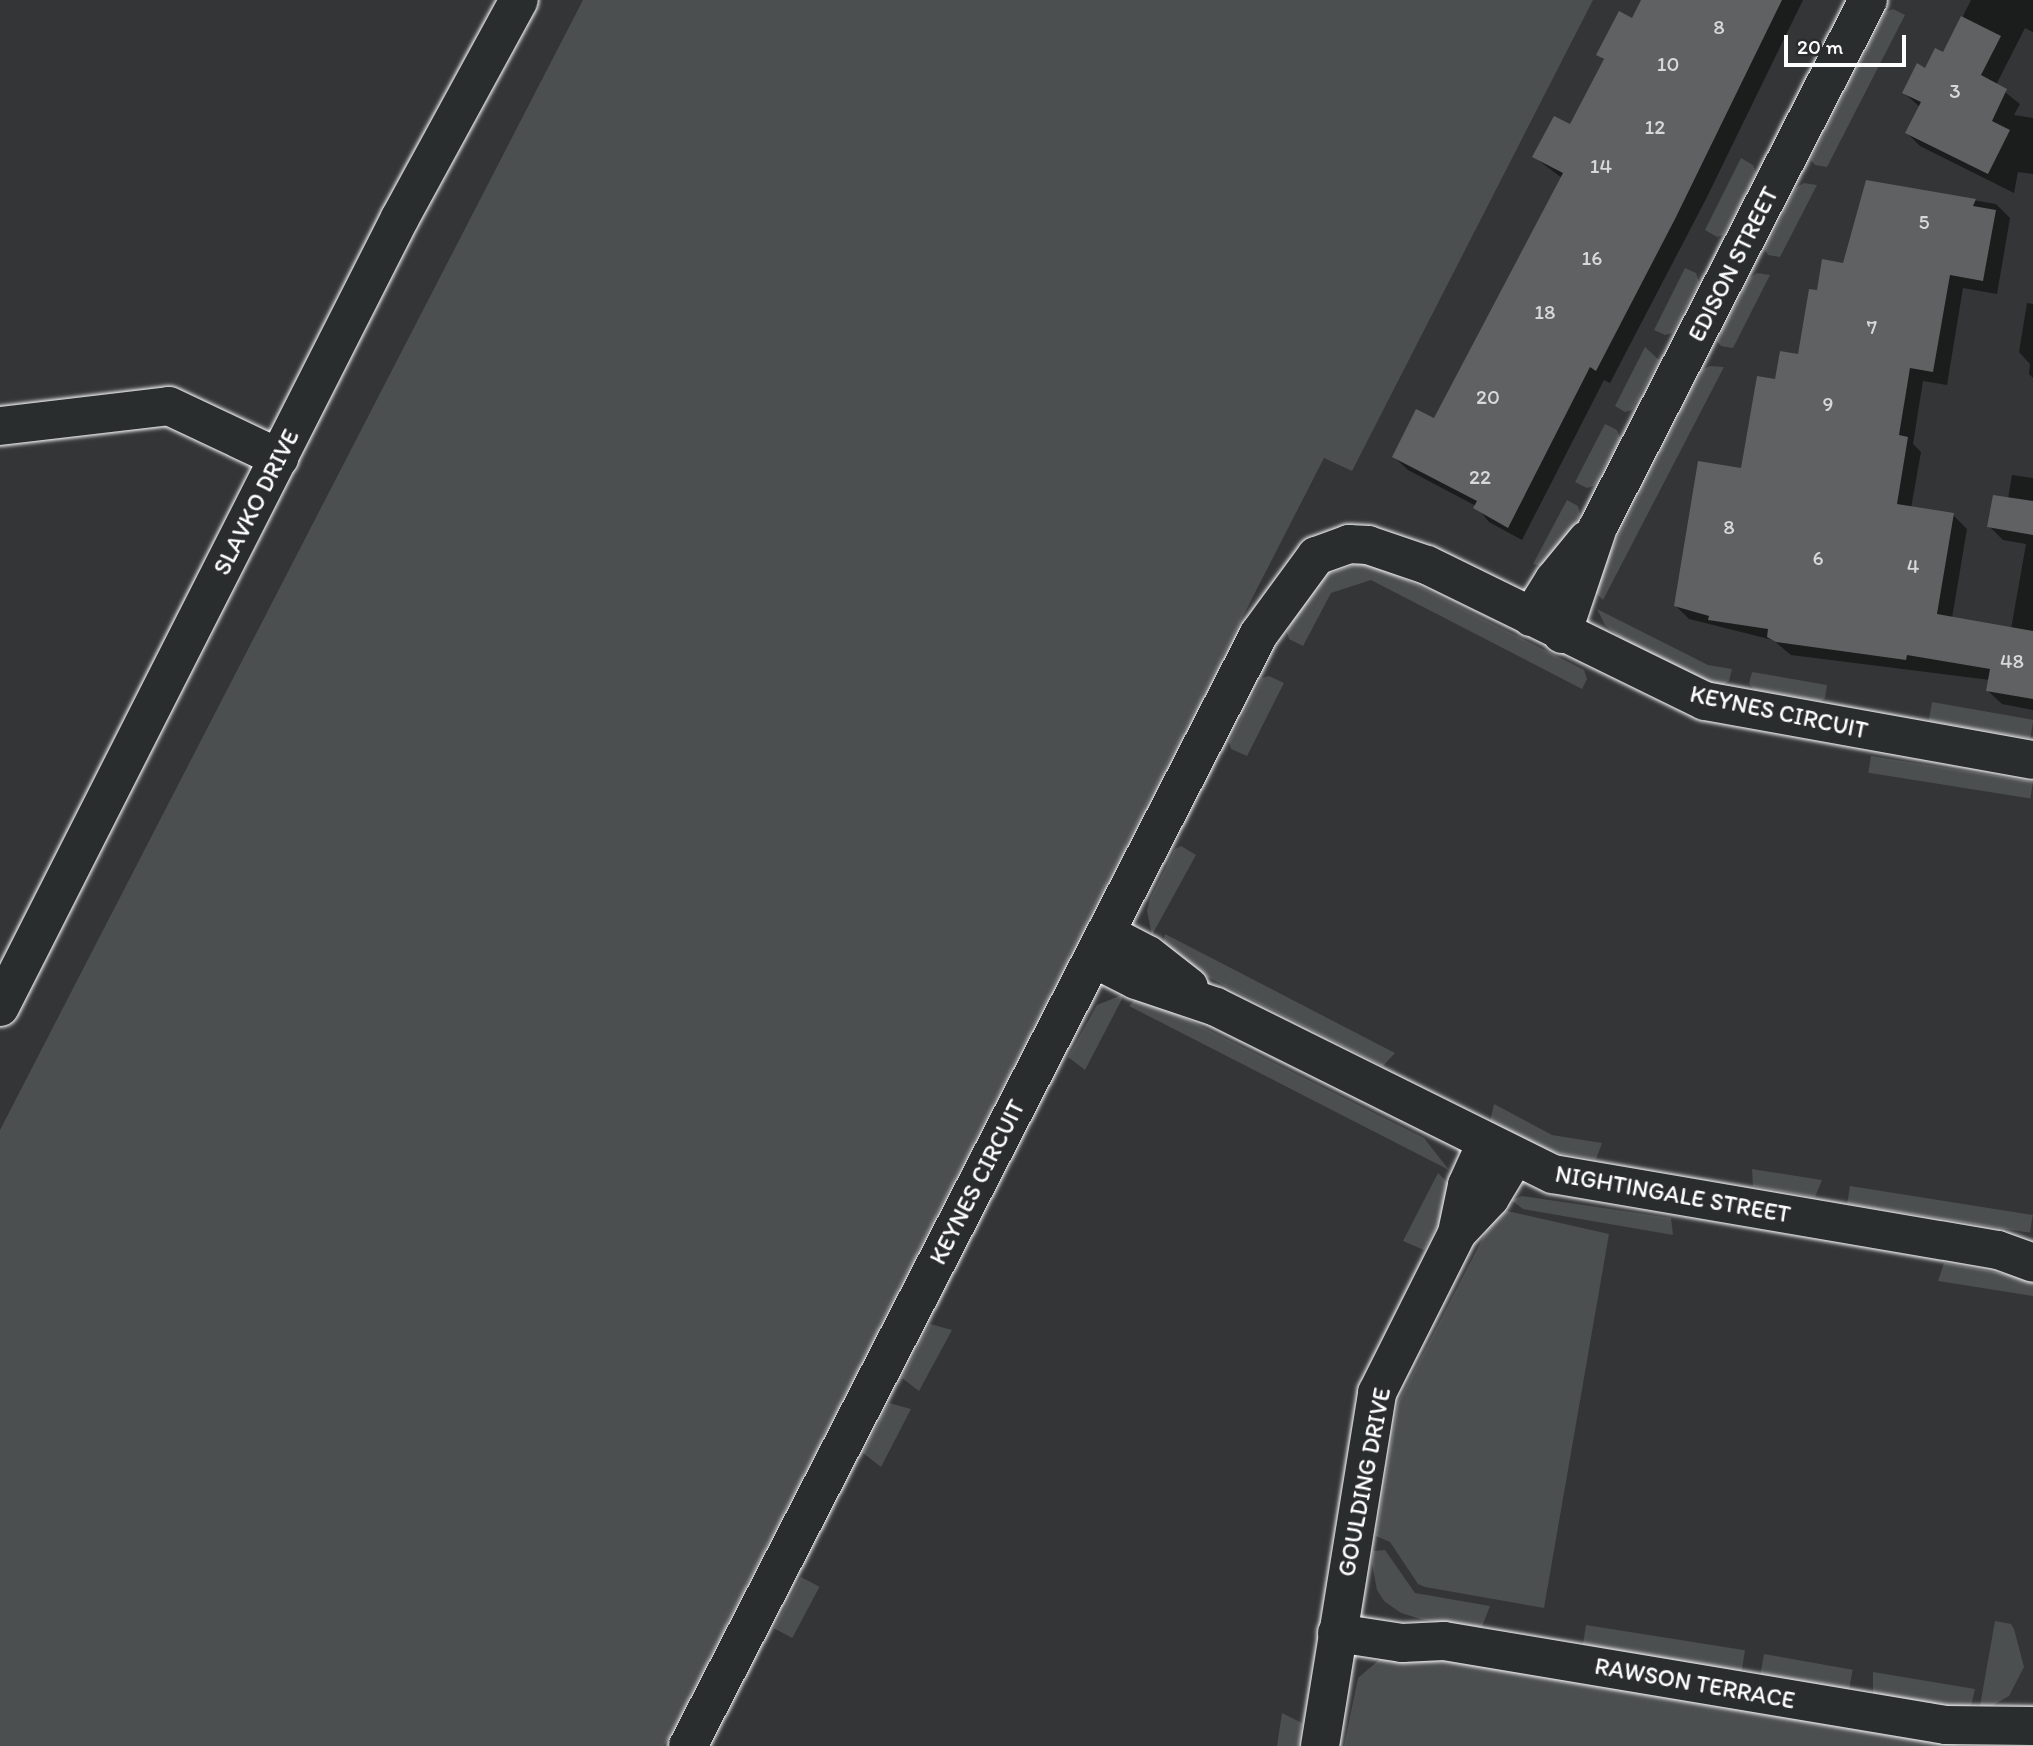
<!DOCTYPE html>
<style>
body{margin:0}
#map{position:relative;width:2033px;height:1746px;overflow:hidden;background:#333536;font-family:Itim,sans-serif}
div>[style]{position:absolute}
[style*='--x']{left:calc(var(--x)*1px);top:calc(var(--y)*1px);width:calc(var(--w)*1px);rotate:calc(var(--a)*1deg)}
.green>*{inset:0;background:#4c4f50;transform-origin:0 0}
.shadow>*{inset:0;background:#0007}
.building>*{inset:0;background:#5f6162}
.roads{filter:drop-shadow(0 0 2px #fff) drop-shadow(0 0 2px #fff)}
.minor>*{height:38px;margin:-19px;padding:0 19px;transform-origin:19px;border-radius:19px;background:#2a2d2e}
span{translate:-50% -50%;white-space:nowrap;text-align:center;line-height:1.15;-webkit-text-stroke:5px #2a2d2e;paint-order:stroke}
.number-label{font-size:21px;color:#d7d8d8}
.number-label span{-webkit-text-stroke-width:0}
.street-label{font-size:24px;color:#fff}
.scale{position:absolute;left:1784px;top:35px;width:122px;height:32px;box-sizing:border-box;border:4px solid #fff;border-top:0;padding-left:9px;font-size:21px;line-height:24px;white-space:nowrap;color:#fff;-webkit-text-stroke:5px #2a2d2e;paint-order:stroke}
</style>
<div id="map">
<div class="green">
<div style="clip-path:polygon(583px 0,1593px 0,1352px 471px,1324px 458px,664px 1746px,0 1746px,0 1130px)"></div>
<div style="clip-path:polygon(1893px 9px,1905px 15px,1827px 167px,1815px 165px,1811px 160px,1886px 12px)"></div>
<div style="clip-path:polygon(1741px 158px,1753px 165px,1756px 173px,1723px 235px,1717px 237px,1705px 230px)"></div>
<div style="clip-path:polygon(1804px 183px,1817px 185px,1780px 257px,1768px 255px,1765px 250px,1797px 187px)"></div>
<div style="clip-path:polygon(1685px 268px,1696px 273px,1699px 282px,1672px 333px,1665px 335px,1654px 330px)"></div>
<div style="clip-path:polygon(1757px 273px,1770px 275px,1733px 348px,1721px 346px,1717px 341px,1750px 278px)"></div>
<div style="clip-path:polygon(1645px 347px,1659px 360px,1632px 410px,1625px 412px,1615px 406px)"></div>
<div style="clip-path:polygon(1710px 366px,1724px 367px,1603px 600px,1594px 591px,1603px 567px,1703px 369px)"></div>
<div style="clip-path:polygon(1605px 424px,1617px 430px,1620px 438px,1594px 486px,1587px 488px,1575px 482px)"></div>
<div style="clip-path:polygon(1567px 500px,1578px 506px,1580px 514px,1562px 550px,1546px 567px,1533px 564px)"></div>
<div style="clip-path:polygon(1359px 563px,1383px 568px,1584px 670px,1587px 679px,1582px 689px,1371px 580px,1331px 593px,1303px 646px,1289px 639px,1287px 632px,1305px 594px,1323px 576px)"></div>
<div style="clip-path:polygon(1597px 609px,1708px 665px,1732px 669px,1729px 681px,1723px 685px,1708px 682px,1626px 642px,1605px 625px)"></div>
<div style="clip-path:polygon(1752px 672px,1827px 685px,1825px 698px,1821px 701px,1754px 689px,1749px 684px)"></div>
<div style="clip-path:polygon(1269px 676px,1284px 683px,1247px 756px,1231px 749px,1229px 742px,1262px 678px)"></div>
<div style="left:1932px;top:702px;width:103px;height:19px;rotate:10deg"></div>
<div style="left:1871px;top:756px;width:164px;height:17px;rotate:9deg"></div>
<div style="clip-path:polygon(1181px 846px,1196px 855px,1152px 935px,1147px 911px,1150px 899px,1175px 849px)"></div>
<div style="clip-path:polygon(1165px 934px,1395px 1053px,1383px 1066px,1192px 969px,1162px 951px)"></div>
<div style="clip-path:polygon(1122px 995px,1122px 999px,1085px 1070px,1068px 1057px,1097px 1005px)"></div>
<div style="clip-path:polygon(1139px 995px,1424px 1138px,1449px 1170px,1129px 1006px)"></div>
<div style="clip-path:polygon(1494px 1104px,1552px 1135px,1602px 1143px,1596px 1159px,1552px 1152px,1490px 1122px)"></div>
<div style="clip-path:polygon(1752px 1169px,1822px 1180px,1815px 1197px,1753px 1186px)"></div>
<div style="clip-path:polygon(1438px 1173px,1451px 1186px,1446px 1209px,1424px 1250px,1403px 1241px)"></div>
<div style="left:1850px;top:1186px;width:185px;height:18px;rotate:9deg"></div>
<div style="clip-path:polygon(1522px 1196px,1671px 1218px,1673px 1235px,1523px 1209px,1511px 1200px)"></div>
<div style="clip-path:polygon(1498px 1209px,1609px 1234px,1544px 1608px,1425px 1587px,1418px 1584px,1390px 1542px,1376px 1536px,1398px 1402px)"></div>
<div style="clip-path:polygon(1944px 1263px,2033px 1279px,2033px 1296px,1938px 1281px)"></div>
<div style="clip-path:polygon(930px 1324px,952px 1330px,919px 1391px,902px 1378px)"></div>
<div style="clip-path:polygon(889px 1403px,911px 1409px,881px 1467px,863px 1453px)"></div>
<div style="clip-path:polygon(1385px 1550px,1415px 1593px,1490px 1606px,1481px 1629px,1424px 1620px,1401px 1613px,1384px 1601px,1377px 1590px,1372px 1564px,1373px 1551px)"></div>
<div style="left:801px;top:1577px;width:21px;height:58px;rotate:28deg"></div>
<div style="clip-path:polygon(1995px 1621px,2011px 1624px,2014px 1629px,2024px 1667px,2009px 1696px,1983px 1711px,1980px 1706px)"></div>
<div style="left:1586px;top:1625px;width:161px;height:22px;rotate:9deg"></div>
<div style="clip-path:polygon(1414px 1652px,1957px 1745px,1958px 1746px,1344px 1746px,1358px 1678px,1386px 1654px)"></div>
<div style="left:1764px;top:1654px;width:90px;height:23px;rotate:10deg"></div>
<div style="clip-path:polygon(1873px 1672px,1975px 1689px,1972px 1702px,1967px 1712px,1873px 1695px)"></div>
<div style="clip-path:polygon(1282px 1713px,1302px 1723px,1298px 1746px,1277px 1746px)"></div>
</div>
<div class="shadow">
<div style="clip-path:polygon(1643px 0,1803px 0,1706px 199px,1610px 383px,1604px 380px,1522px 540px,1489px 522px,1476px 506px,1408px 470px,1394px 457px,1435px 420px,1562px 178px,1534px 157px,1571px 127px,1605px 61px,1598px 54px,1633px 20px)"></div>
<div style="clip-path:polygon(1971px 0,2033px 0,2033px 32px,2025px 28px,1996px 85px,2020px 104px,2014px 115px,2033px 118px,2033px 174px,2018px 172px,2014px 193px,1920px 146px,1907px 133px,1920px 107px,1904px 93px,1944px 54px)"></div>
<div style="clip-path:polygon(1867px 182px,1996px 204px,2010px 218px,1997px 294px,1963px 288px,1947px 385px,1923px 381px,1913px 444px,1921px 452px,1911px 508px,1953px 515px,1967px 529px,1952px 618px,2011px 629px,2026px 544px,2003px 540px,1989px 526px,2008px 499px,2012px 475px,2033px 478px,2033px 710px,2002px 704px,1988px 691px,1990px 680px,1791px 655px,1773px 640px,1689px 619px,1676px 606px,1743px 470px,1777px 381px,1799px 356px,1818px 293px,1844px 265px)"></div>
<div style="clip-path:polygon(2027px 303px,2033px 304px,2033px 378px,2029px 374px,2030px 364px,2019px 352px)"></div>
</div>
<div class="building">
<div style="clip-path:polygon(1641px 0,1782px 0,1675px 219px,1596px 371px,1590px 367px,1508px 528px,1473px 508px,1477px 501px,1392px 457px,1416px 409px,1434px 418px,1563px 173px,1532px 157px,1554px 116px,1570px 124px,1604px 59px,1596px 55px,1619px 11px,1632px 18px)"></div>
<div style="clip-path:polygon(1961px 16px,2001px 36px,1981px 75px,2007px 89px,1992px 121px,2010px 130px,1988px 174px,1905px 133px,1921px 102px,1902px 93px,1917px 63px,1925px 68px,1935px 48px,1943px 52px)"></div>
<div style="clip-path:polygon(1866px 180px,1976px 199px,1973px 206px,1996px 210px,1983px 281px,1950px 275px,1933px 372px,1910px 368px,1899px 435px,1908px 437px,1897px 504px,1954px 513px,1937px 614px,2033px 631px,2033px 699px,1986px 691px,1990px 669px,1907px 655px,1906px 660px,1776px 642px,1767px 637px,1768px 629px,1708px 620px,1709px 616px,1674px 606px,1698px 461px,1741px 468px,1757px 376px,1775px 379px,1780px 351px,1798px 354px,1809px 289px,1817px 290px,1822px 259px,1843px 263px)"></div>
<div style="clip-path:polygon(1993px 495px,2033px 501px,2033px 535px,1987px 527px)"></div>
</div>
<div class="roads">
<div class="minor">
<div style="--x:0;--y:426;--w:170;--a:-6.7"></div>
<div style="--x:169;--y:406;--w:122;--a:25.3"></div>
<div style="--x:1531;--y:617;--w:44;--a:-58.1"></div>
<div style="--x:1554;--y:580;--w:52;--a:-50.5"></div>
<div style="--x:1562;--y:634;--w:113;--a:-71.4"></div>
<div style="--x:1598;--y:527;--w:592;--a:-62.87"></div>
<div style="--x:1106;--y:933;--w:47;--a:27.6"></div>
<div style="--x:1148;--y:955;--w:52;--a:38"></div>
<div style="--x:1093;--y:958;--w:48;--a:27.1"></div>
<div style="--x:1136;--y:980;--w:84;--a:18.6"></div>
<div style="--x:1216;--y:1007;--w:376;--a:26.4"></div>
<div style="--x:1553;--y:1174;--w:451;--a:9.7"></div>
<div style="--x:1998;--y:1250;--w:37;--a:20"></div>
<div style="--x:0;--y:1007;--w:885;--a:-63.12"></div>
<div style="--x:400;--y:218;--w:248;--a:-61.4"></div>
<div style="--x:1458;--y:1232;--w:47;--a:-46.7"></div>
<div style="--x:1490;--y:1198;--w:47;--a:-59"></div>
<div style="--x:1337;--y:1633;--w:66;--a:8.7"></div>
<div style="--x:1402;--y:1643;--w:42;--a:-2.7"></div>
<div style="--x:1444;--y:1641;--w:509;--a:9.5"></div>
<div style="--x:1946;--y:1725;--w:87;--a:0.7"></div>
<div style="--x:688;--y:1746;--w:1250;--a:-62.82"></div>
<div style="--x:1259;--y:634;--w:97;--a:-53.8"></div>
<div style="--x:1316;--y:556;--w:35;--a:-20"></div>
<div style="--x:1349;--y:544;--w:19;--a:3"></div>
<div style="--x:1368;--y:545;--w:62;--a:18.7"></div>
<div style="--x:1427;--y:565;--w:309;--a:26.1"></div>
<div style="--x:1705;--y:701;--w:333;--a:10.2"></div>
<div style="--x:1320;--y:1746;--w:358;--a:-80.8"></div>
<div style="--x:1377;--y:1393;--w:179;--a:-63.4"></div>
<div style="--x:1457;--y:1233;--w:49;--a:-78.2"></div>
<div style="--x:1467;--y:1185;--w:46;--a:-65.7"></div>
</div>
</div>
<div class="number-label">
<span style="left:1719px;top:27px">8</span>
<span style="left:1668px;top:64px">10</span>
<span style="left:1955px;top:91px">3</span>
<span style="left:1655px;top:127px">12</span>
<span style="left:1601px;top:166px">14</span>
<span style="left:1924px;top:222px">5</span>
<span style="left:1592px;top:258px">16</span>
<span style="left:1545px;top:312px">18</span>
<span style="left:1872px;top:327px">7</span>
<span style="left:1488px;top:397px">20</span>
<span style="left:1828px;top:404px">9</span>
<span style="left:1480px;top:477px">22</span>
<span style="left:1729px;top:527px">8</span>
<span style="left:1818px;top:558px">6</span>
<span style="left:1913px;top:566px">4</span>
<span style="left:2012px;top:661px">48</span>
</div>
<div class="street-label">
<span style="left:1733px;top:264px;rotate:-63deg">EDISON STREET</span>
<span style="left:256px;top:502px;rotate:-63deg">SLAVKO DRIVE</span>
<span style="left:1779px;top:712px;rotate:12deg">KEYNES CIRCUIT</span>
<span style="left:977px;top:1182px;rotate:-63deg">KEYNES CIRCUIT</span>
<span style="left:1673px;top:1194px;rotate:10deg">NIGHTINGALE STREET</span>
<span style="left:1364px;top:1482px;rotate:-79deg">GOULDING DRIVE</span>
<span style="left:1695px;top:1683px;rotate:10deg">RAWSON TERRACE</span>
</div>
<div class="scale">20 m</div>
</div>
